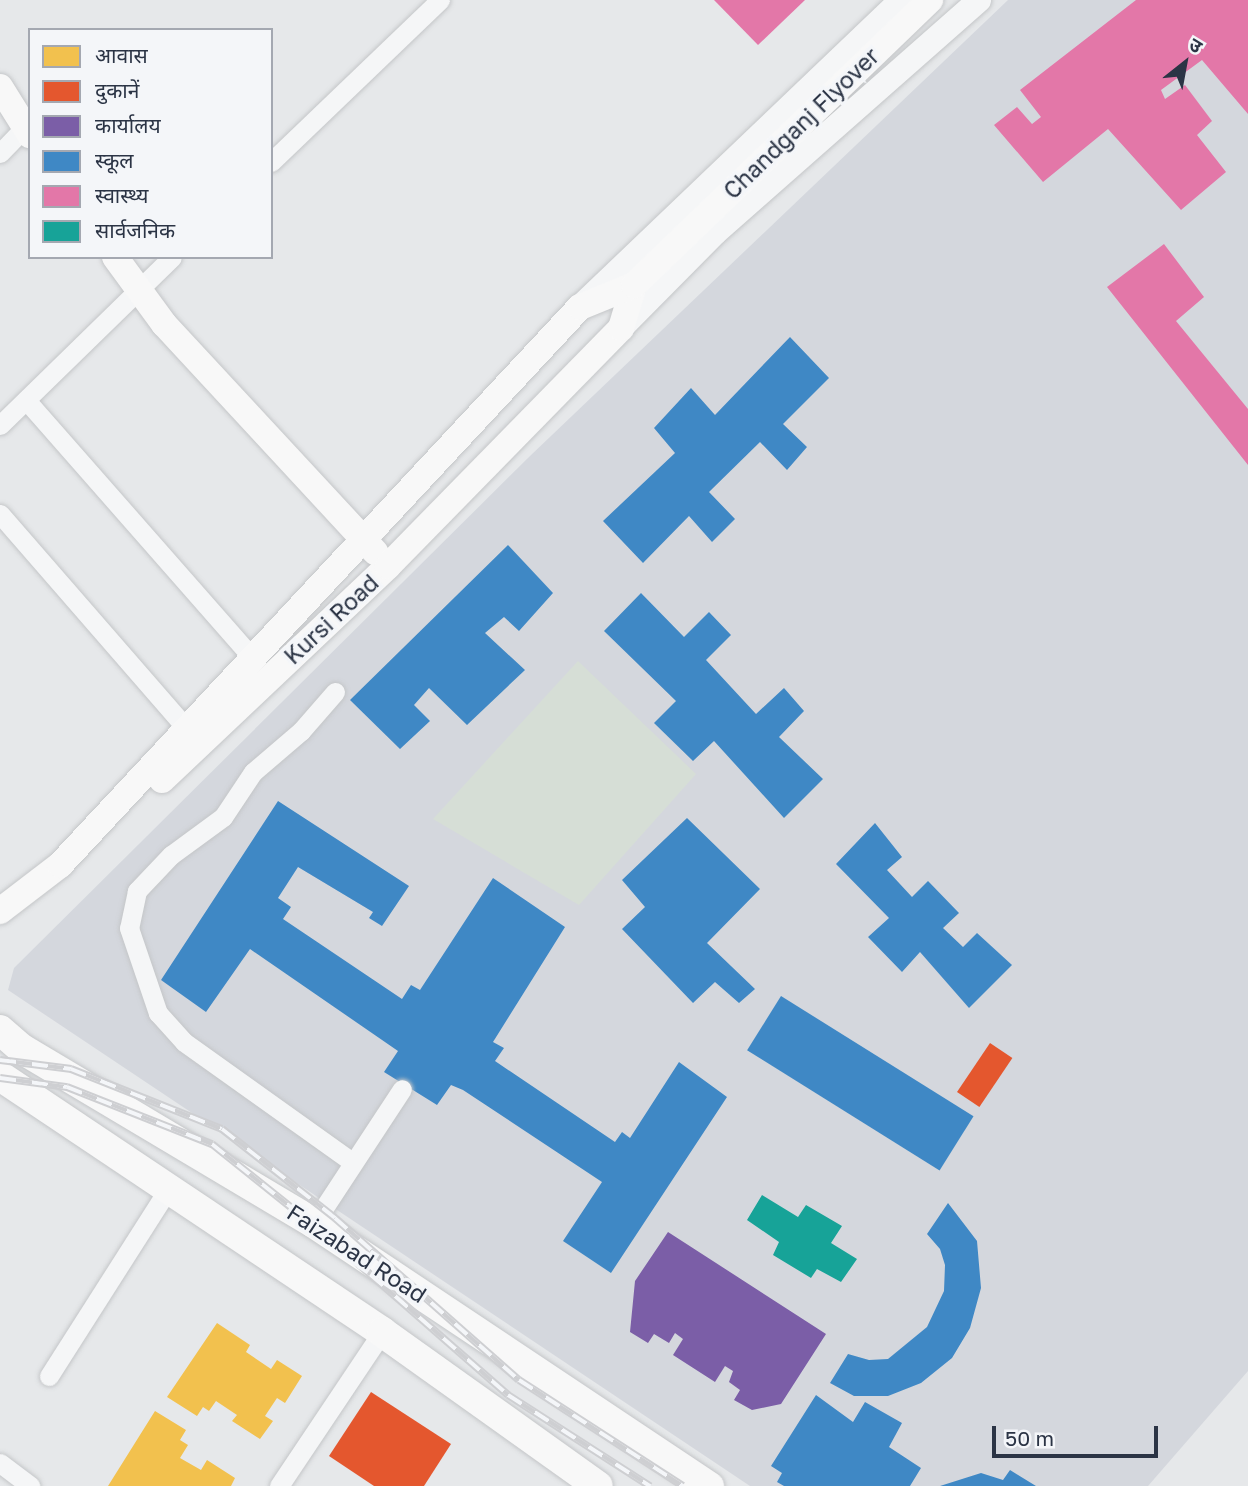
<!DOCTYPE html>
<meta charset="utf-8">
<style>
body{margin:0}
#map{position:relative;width:1248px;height:1486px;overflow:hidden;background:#e6e8ea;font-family:"Golos Text","Noto Sans Devanagari",sans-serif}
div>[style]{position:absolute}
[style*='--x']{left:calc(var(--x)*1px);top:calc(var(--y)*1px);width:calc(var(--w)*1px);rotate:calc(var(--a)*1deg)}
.built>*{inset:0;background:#d4d7dd}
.green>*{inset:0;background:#d6ded6}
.homes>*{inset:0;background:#f2c14e}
.shops>*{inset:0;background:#e4572e;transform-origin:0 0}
.offices>*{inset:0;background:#7b5ea7}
.schools>*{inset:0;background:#3f88c5;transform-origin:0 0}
.health>*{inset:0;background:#e377a8}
.public>*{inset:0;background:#17a398}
.roads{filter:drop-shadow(0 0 2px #c4c6c8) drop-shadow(0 0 2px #c4c6c8)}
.minor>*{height:19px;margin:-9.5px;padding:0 9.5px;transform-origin:9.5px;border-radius:9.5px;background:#f5f6f7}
.tertiary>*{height:24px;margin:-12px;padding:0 12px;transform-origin:12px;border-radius:12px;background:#f5f6f7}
.secondary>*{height:26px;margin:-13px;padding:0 13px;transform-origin:13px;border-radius:13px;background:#f8f8f8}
.primary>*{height:30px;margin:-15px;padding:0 15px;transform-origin:15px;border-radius:15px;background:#f8f8f8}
.rail>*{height:8px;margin-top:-4px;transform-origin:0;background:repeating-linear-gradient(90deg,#f4f6f9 0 16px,#cecfd2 0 32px);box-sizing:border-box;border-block:2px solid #cecfd2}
span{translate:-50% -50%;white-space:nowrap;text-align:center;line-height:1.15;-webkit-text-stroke:7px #f4f6f9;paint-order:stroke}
.street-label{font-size:23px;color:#2b3445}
.legend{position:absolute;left:28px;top:28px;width:245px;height:231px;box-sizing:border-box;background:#f4f6f9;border:2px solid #a4a8b1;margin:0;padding:9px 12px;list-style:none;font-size:21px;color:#2b3445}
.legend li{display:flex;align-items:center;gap:14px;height:35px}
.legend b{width:35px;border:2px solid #a4a8b1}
.north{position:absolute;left:1150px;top:28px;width:70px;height:70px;-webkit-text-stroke:5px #f4f6f9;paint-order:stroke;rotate:31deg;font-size:19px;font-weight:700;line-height:28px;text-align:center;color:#2b3445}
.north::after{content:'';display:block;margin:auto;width:24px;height:32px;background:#2b3445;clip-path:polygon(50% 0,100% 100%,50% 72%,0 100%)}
.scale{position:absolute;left:992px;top:1426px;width:166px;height:32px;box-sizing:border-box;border:4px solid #2b3445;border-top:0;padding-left:9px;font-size:21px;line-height:24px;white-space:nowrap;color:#2b3445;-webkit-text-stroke:5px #f4f6f9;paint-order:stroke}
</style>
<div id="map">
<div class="built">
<div style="clip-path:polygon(1008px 0,1248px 0,1248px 1371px,1148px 1486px,750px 1486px,8px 990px,14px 968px,530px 456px)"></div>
</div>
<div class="green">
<div style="clip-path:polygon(578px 661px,696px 774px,579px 905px,433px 819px)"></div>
</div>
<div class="homes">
<div style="clip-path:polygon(217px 1323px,250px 1345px,246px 1352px,271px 1369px,277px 1360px,302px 1376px,285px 1403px,277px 1398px,265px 1416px,273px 1421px,260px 1439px,232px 1421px,237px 1415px,216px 1401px,209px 1411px,203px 1407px,197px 1416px,167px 1397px)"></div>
<div style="clip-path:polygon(155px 1411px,186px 1430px,180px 1440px,188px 1445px,180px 1458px,201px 1470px,207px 1460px,235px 1478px,231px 1486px,108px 1486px)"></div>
</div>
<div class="shops">
<div style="left:990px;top:1043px;width:27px;height:59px;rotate:34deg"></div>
<div style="clip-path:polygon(371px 1392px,451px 1444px,424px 1486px,374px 1486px,329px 1456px)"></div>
</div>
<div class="offices">
<div style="clip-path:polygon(668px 1232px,826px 1334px,781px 1404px,752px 1410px,734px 1400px,740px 1390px,729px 1382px,733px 1371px,725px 1366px,715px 1382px,673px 1355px,683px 1339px,675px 1333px,669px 1343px,654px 1334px,648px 1343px,630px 1332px,635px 1281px)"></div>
</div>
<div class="schools">
<div style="clip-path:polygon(790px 337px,829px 378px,783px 424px,807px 447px,787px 470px,760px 442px,709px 492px,735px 519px,712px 542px,689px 516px,643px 563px,603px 521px,675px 453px,654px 428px,691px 388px,715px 415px)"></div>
<div style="clip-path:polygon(508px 545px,553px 593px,519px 631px,504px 617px,485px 633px,525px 670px,467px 725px,429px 688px,414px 705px,430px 721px,400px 749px,350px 700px)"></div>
<div style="clip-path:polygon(641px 593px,684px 637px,709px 612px,731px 635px,706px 660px,756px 714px,784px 688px,804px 711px,779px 737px,823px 779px,784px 818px,714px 741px,693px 761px,654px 723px,676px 701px,604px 631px)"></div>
<div style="clip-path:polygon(278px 801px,409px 886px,382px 926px,369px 918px,373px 912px,298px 867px,278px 898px,291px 907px,283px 919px,402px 999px,411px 985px,420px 990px,493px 878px,565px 927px,493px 1042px,504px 1048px,495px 1061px,615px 1142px,622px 1132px,630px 1138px,679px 1062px,727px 1097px,611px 1273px,563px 1241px,602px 1182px,463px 1090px,451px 1085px,437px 1105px,384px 1072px,398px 1051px,250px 949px,206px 1012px,161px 980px)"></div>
<div style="clip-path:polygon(687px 818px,760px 889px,707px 943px,755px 989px,739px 1003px,715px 982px,693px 1003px,622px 929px,645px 907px,622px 880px)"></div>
<div style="clip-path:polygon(875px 823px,902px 857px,887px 870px,912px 897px,928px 881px,959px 913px,943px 928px,963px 947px,977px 933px,1012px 965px,969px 1008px,920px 952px,902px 972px,868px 937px,889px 918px,836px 864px)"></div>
<div style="left:781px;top:996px;width:227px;height:64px;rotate:32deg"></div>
<div style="clip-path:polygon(948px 1203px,977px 1241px,981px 1288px,970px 1328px,952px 1358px,921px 1383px,888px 1396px,854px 1396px,830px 1383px,848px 1354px,869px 1360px,888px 1359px,927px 1327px,944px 1291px,945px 1265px,940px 1249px,927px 1234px)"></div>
<div style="clip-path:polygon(816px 1395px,853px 1422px,865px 1402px,902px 1423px,889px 1447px,921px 1468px,910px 1486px,784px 1486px,777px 1482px,782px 1473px,771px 1466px)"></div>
<div style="clip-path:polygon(1010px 1470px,1036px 1486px,940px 1486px,981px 1473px,1003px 1480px)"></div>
</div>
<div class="health">
<div style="clip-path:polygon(714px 0,805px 0,758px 45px)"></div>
<div style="clip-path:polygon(1136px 0,1248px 0,1248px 114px,1202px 60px,1161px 90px,1165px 99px,1185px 85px,1212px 121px,1197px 135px,1226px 172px,1181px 210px,1108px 129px,1043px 182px,994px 125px,1017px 107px,1032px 124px,1041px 117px,1020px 90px)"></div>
<div style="clip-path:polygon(1164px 244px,1204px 297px,1176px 321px,1248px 409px,1248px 465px,1107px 287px)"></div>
</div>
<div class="public">
<div style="clip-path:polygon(762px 1195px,798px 1217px,806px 1205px,842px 1226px,831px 1243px,857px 1259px,841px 1282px,817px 1269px,811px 1278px,773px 1255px,779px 1242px,747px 1220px)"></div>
</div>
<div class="roads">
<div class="minor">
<div style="--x:0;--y:153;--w:36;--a:-46"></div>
<div style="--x:271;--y:162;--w:234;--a:-43.8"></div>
<div style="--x:26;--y:400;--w:344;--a:48.7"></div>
<div style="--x:0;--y:425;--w:240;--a:-44.3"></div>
<div style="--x:0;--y:514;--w:285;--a:49"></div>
<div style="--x:335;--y:692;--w:52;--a:131.1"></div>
<div style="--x:301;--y:731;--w:63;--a:139.5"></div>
<div style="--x:253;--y:772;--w:54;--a:123.7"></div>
<div style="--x:223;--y:817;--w:64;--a:143.8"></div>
<div style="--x:171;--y:855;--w:50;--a:133.4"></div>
<div style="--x:137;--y:891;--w:38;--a:102"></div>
<div style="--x:129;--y:928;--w:90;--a:71.2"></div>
<div style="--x:158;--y:1013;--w:39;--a:48"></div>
<div style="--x:184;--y:1042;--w:206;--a:35.5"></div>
<div style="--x:314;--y:1223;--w:160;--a:-56.7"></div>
<div style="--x:49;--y:1376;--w:222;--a:-57.5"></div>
<div style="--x:0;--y:1463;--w:38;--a:37"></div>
<div style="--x:279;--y:1486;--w:185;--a:-56.2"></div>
</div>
<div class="tertiary">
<div style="--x:581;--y:306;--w:443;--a:-43.7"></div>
<div style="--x:621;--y:328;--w:134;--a:-45.3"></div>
<div style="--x:715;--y:233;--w:352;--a:-41.4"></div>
</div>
<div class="secondary">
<div style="--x:0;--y:87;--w:57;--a:58"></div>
<div style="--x:115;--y:257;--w:83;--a:53.8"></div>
<div style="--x:164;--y:324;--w:311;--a:47.2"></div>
<div style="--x:162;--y:780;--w:311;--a:-43.4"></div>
<div style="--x:388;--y:566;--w:333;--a:-45.6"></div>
<div style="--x:621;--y:328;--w:45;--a:-73.2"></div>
<div style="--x:0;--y:911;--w:76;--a:-37.5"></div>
<div style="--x:60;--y:865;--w:763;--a:-47.02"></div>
<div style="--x:580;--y:307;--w:58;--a:-22.2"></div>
<div style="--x:634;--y:285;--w:411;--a:-43.9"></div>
</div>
<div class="primary">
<div style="--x:0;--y:1030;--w:29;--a:41"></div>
<div style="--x:22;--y:1049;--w:340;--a:30.8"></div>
<div style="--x:314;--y:1223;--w:475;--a:33.7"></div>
<div style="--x:0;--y:1076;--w:460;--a:33.8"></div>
<div style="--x:382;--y:1332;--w:265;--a:35.5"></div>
</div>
</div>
<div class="rail">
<div style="--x:0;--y:1060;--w:72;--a:7.2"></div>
<div style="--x:71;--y:1069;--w:162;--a:21.7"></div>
<div style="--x:222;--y:1129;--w:144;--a:38.2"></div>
<div style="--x:335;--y:1218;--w:245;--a:41.4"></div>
<div style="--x:519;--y:1380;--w:195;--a:32.9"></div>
<div style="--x:0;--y:1078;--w:68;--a:7.7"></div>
<div style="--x:67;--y:1087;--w:156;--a:21.5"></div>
<div style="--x:212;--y:1144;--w:142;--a:38.7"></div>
<div style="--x:323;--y:1233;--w:246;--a:41.2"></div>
<div style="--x:508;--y:1395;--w:169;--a:32.7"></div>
</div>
<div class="street-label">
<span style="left:801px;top:123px;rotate:-44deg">Chandganj Flyover</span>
<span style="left:331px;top:619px;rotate:-43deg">Kursi Road</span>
<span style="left:357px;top:1253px;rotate:33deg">Faizabad Road</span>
</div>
<ul class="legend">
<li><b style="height:19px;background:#f2c14e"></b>आवास</li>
<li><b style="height:19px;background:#e4572e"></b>दुकानें</li>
<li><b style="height:19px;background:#7b5ea7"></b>कार्यालय</li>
<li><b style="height:19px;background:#3f88c5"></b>स्कूल</li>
<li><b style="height:19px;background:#e377a8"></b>स्वास्थ्य</li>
<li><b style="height:19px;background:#17a398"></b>सार्वजनिक</li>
</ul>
<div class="north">उ</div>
<div class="scale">50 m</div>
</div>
